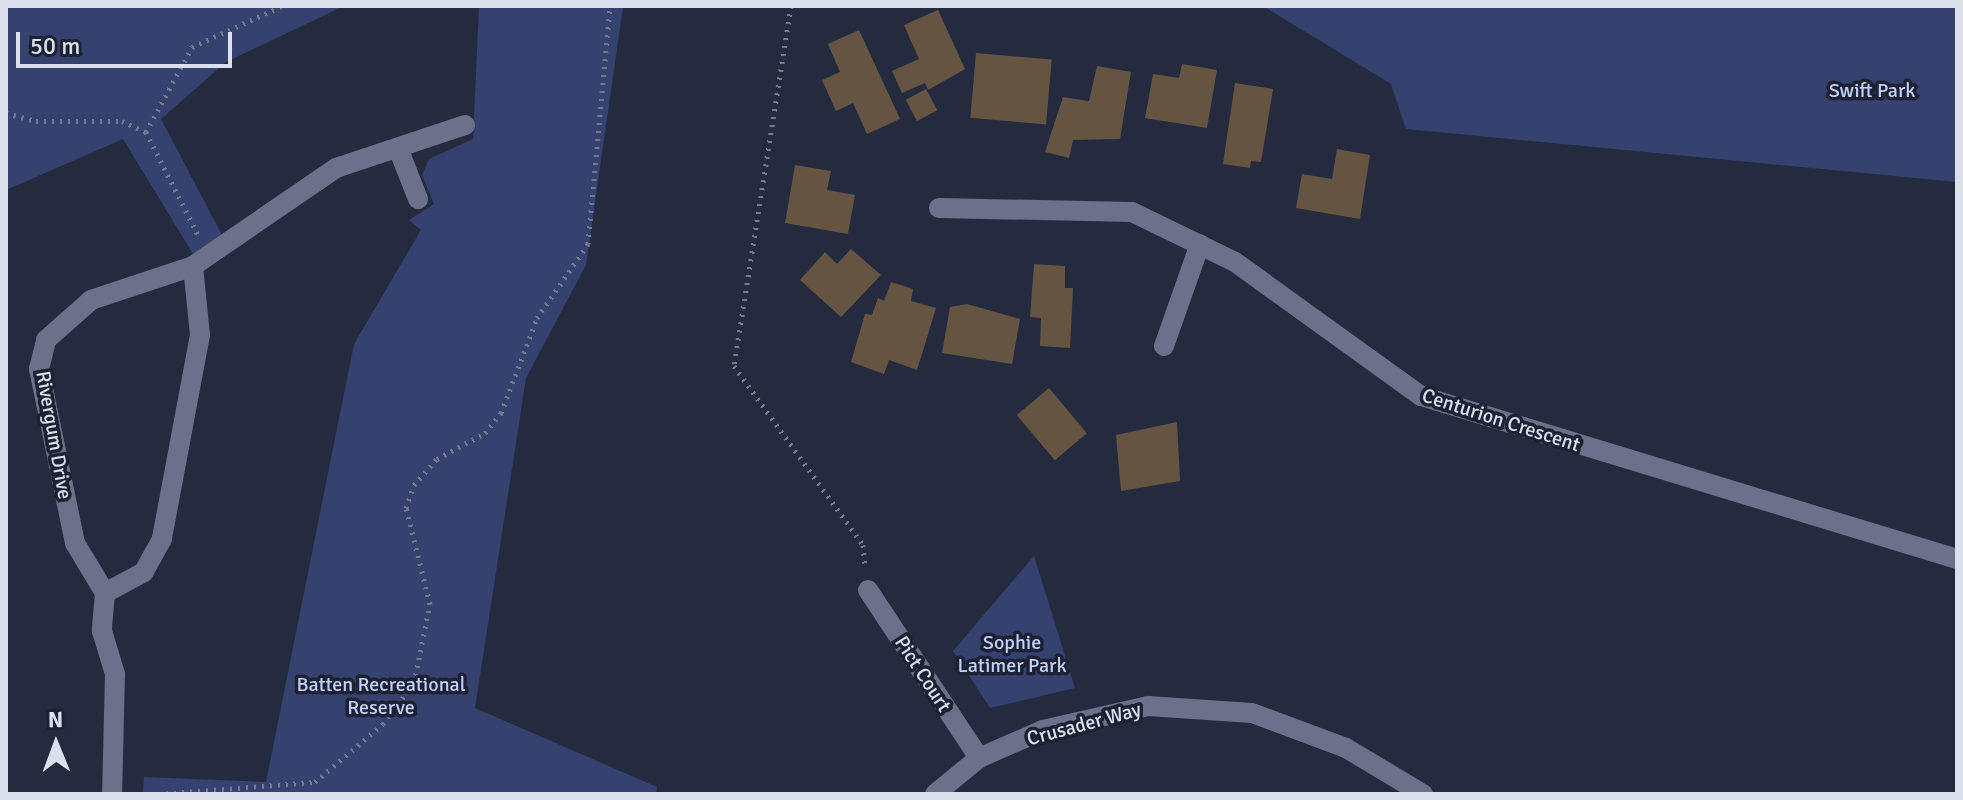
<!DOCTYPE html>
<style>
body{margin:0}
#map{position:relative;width:1963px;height:800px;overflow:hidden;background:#252b3f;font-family:Signika,sans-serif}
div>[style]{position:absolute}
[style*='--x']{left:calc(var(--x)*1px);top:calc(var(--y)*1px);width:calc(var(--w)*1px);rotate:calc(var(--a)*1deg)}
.green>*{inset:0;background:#35416e}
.building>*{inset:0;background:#665442;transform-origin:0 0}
.path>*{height:5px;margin-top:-2.5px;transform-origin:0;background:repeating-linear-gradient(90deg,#767b8c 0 2px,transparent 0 8px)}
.street>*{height:20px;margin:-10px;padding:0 10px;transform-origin:10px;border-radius:10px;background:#6a7188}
span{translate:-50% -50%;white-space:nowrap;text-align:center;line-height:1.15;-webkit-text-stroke:7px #1c2234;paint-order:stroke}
.park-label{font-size:20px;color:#c3d0f9}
.street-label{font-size:20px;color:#dce0ed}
.frame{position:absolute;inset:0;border:8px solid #dce0ed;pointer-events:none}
.north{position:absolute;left:16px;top:704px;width:80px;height:80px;-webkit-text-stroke:6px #1c2234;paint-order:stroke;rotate:359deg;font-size:22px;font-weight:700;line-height:32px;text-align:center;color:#dce0ed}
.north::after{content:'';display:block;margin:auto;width:28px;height:36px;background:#dce0ed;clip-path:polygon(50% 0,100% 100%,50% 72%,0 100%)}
.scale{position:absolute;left:16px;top:32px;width:216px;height:36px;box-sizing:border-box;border:4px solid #dce0ed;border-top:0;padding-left:10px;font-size:24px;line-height:28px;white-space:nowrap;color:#dce0ed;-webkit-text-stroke:6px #1c2234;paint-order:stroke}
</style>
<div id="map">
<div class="green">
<div style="clip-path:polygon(6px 6px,344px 6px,226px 62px,161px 119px,222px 235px,193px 254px,123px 139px,6px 190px)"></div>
<div style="clip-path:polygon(479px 6px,657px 6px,623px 7px,586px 265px,526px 378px,475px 708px,657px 787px,656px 794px,143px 794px,144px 777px,266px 782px,354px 344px,421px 230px,409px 220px,434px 204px,422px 175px,429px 159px,473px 139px)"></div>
<div style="clip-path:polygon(1263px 6px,1957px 6px,1957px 182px,1406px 129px,1391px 84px)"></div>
<div style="clip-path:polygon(1034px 556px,1075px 688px,990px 708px,953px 651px)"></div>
</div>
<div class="building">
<div style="clip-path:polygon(938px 10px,965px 69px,928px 90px,925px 83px,902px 93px,892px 71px,919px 59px,904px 25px)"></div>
<div style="clip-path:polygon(859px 30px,900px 119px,867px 134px,853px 103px,836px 111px,822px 80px,840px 72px,828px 44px)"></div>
<div style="left:976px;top:53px;width:76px;height:65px;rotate:5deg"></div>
<div style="clip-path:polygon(1182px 64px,1217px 70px,1207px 128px,1145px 118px,1153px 74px,1179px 78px)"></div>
<div style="clip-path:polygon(1097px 66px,1131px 72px,1120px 139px,1073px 140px,1069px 158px,1045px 152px,1063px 97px,1089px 101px)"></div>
<div style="clip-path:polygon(1235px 83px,1273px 89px,1261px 162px,1251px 161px,1250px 168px,1223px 164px)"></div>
<div style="left:926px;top:89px;width:24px;height:23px;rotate:62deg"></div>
<div style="clip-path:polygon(1337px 149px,1370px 155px,1360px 219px,1296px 208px,1302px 174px,1332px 179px)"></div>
<div style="clip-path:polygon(795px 165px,831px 171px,827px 190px,855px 195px,848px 234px,785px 223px)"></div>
<div style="clip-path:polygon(851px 249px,881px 275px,841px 317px,800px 280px,825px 252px,837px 264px)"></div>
<div style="clip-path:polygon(1034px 264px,1065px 266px,1065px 288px,1073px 288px,1070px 348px,1040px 346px,1041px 318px,1030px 317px)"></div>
<div style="clip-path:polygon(891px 282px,913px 289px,911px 301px,936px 308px,917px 370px,889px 360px,884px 374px,851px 362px,865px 314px,872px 315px,878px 298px,884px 301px)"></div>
<div style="clip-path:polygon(967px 304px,1020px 319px,1012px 364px,942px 353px,950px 307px)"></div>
<div style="left:1049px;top:388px;width:59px;height:42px;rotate:50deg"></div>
<div style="clip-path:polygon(1177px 422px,1180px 481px,1121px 491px,1116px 435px)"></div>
</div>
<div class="path">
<div style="--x:791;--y:6;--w:364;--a:99"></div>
<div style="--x:734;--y:366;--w:221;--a:54.2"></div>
<div style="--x:863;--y:545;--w:21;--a:85"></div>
<div style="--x:6;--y:113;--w:31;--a:15"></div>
<div style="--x:36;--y:121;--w:86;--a:0"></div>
<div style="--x:122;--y:121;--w:26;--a:25"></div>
<div style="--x:146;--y:132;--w:115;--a:63.2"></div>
<div style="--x:146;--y:132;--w:97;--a:-61.6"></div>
<div style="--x:192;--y:47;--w:99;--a:-24.5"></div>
<div style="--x:158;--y:794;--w:157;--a:-4.4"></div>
<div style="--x:315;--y:782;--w:89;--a:-40.5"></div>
<div style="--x:383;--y:724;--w:51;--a:-52.9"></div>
<div style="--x:414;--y:683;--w:81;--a:-78.6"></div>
<div style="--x:430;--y:604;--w:99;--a:-104"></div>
<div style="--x:406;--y:508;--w:24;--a:-71"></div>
<div style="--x:414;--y:485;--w:35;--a:-49"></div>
<div style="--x:437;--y:459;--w:55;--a:-28.4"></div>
<div style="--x:485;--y:433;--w:26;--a:-51"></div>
<div style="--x:501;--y:413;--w:102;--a:-69.2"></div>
<div style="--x:537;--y:318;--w:90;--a:-55.4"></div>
<div style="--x:588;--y:244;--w:239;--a:-84.7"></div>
</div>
<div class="street">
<div style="--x:398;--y:148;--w:55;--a:68.6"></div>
<div style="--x:939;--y:208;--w:193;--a:1.2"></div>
<div style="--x:1132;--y:212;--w:114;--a:25.9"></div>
<div style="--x:1235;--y:262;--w:229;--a:35.8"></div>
<div style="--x:1421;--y:396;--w:560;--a:16.91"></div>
<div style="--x:193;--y:266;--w:69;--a:84.2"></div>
<div style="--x:200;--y:335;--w:208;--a:100.6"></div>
<div style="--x:162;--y:539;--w:38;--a:119"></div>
<div style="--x:144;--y:572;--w:44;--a:151.7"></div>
<div style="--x:105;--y:593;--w:58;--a:-121"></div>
<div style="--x:75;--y:543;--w:178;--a:-101.7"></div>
<div style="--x:39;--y:369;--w:30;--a:-76"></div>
<div style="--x:46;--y:340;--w:60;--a:-41.6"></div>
<div style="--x:91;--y:300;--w:108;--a:-18.4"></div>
<div style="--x:193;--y:266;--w:173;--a:-34.4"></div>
<div style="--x:336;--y:168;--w:136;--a:-18.4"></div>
<div style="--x:1164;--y:346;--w:108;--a:-70.6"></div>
<div style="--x:868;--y:590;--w:201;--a:56.5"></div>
<div style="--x:105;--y:593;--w:38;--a:95"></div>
<div style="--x:102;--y:631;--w:45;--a:73.2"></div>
<div style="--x:115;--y:674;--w:120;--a:91.4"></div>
<div style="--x:935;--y:794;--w:57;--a:-39.3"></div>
<div style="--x:979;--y:758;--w:70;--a:-23.6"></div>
<div style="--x:1043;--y:730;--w:108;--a:-12.9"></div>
<div style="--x:1148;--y:706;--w:104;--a:3.9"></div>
<div style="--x:1252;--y:713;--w:100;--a:20.4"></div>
<div style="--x:1346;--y:748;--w:90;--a:30.9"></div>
</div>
<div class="park-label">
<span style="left:1872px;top:90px">Swift Park</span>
<span style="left:1012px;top:654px">Sophie<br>Latimer Park</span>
<span style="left:381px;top:696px">Batten Recreational<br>Reserve</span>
</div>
<div class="street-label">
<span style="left:1501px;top:420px;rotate:18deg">Centurion Crescent</span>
<span style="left:54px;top:435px;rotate:80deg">Rivergum Drive</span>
<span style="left:923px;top:674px;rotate:57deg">Pict Court</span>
<span style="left:1084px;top:724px;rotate:-15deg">Crusader Way</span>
</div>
<div class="frame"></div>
<div class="north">N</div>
<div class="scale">50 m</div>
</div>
